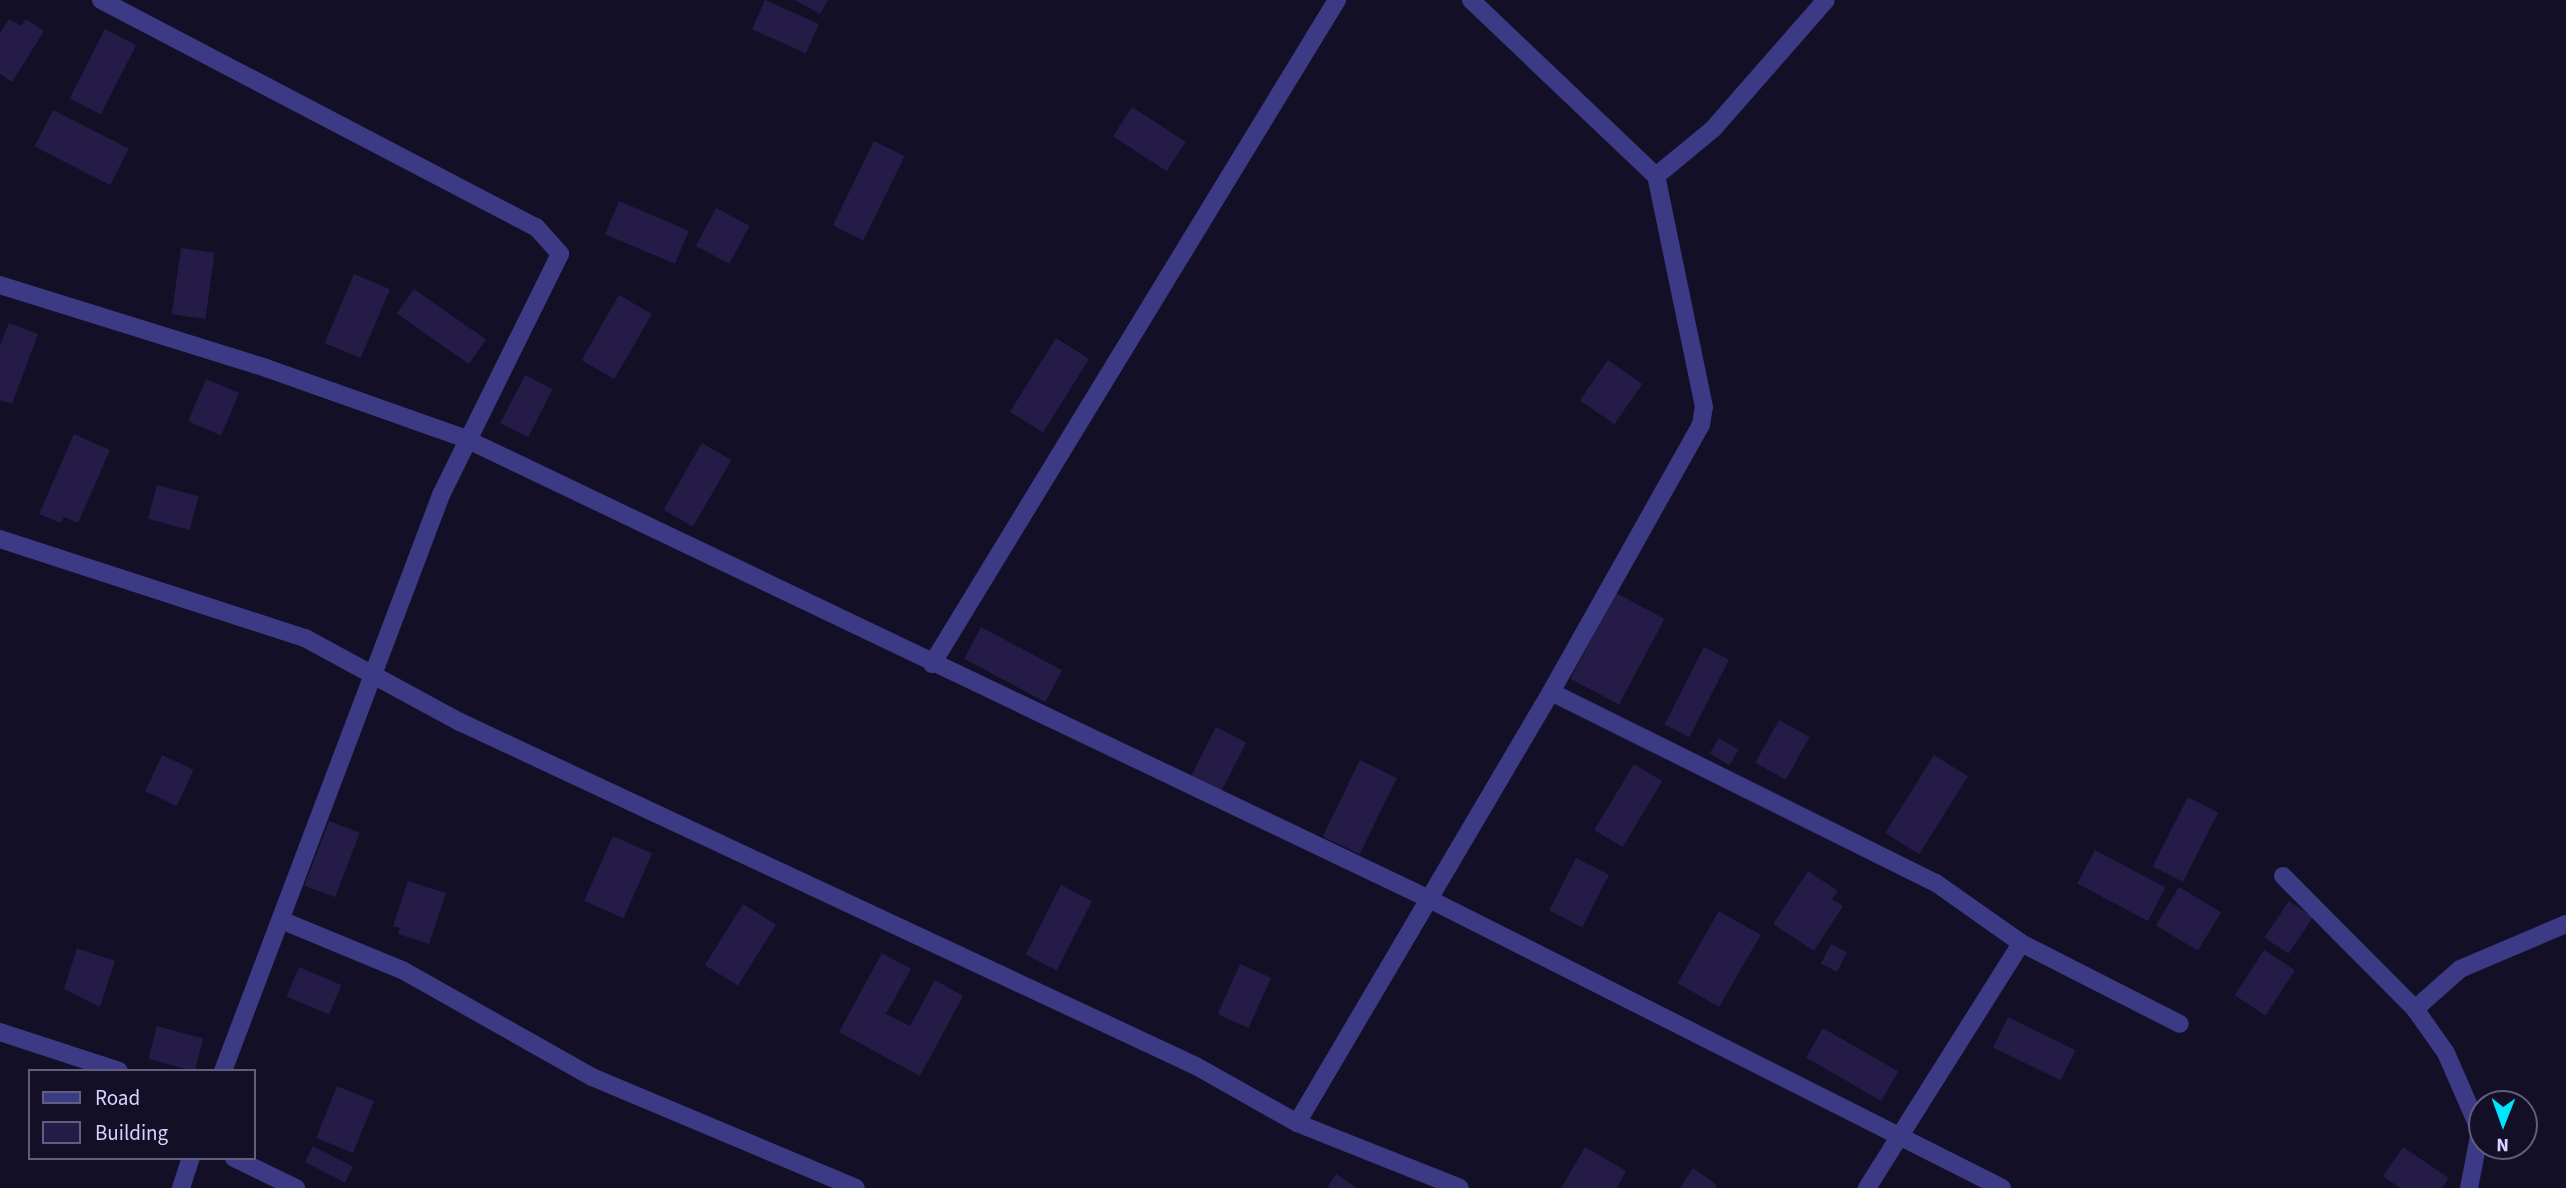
<!DOCTYPE html>
<style>
body{margin:0}
#map{position:relative;width:2566px;height:1188px;overflow:hidden;background:#130f26;font-family:"Source Sans 3",sans-serif}
div>[style]{position:absolute}
[style*='--x']{left:calc(var(--x)*1px);top:calc(var(--y)*1px);width:calc(var(--w)*1px);rotate:calc(var(--a)*1deg)}
.building>*{inset:0;background:#241b47;transform-origin:0 0}
.minor>*{height:18px;margin:-9px;padding:0 9px;transform-origin:9px;border-radius:9px;background:#3d3a85}
span{translate:-50% -50%;white-space:nowrap;text-align:center;line-height:1.15;-webkit-text-stroke:6px #130f26;paint-order:stroke}
.legend{position:absolute;left:28px;top:1069px;width:228px;height:91px;box-sizing:border-box;background:#130f26;border:2px solid #625e7d;margin:0;padding:9px 12px;list-style:none;font-size:21px;color:#d9d4ff}
.legend li{display:flex;align-items:center;gap:14px;height:35px}
.legend b{width:35px;border:2px solid #625e7d}
.north{position:absolute;left:2468px;top:1090px;width:70px;height:70px;box-sizing:border-box;background:#130f26;border:2px solid #625e7d;border-radius:50%;rotate:181deg;font-size:19px;font-weight:700;line-height:28px;text-align:center;color:#d9d4ff}
.north::after{content:'';display:block;margin:auto;width:24px;height:32px;background:#00e5ff;clip-path:polygon(50% 0,100% 100%,50% 72%,0 100%)}
</style>
<div id="map">
<div class="building">
<div style="left:765px;top:0;width:59px;height:32px;rotate:24deg"></div>
<div style="clip-path:polygon(795px 0,828px 0,820px 14px)"></div>
<div style="clip-path:polygon(9px 19px,21px 26px,26px 19px,44px 31px,12px 82px,0 74px,0 33px)"></div>
<div style="left:105px;top:29px;width:35px;height:78px;rotate:27deg"></div>
<div style="left:1132px;top:107px;width:64px;height:35px;rotate:33deg"></div>
<div style="left:53px;top:110px;width:85px;height:41px;rotate:27deg"></div>
<div style="left:874px;top:141px;width:34px;height:94px;rotate:26deg"></div>
<div style="left:619px;top:201px;width:76px;height:36px;rotate:23deg"></div>
<div style="left:716px;top:208px;width:38px;height:43px;rotate:28deg"></div>
<div style="left:181px;top:248px;width:34px;height:67px;rotate:8deg"></div>
<div style="left:354px;top:274px;width:39px;height:75px;rotate:23deg"></div>
<div style="left:414px;top:289px;width:88px;height:30px;rotate:35deg"></div>
<div style="left:619px;top:295px;width:38px;height:75px;rotate:30deg"></div>
<div style="clip-path:polygon(9px 323px,38px 334px,12px 404px,0 400px,0 345px)"></div>
<div style="left:1056px;top:338px;width:39px;height:87px;rotate:32deg"></div>
<div style="left:1608px;top:360px;width:42px;height:49px;rotate:35deg"></div>
<div style="left:525px;top:375px;width:31px;height:54px;rotate:27deg"></div>
<div style="left:206px;top:379px;width:36px;height:46px;rotate:23deg"></div>
<div style="clip-path:polygon(74px 434px,110px 450px,78px 523px,64px 517px,61px 523px,39px 514px)"></div>
<div style="left:702px;top:443px;width:34px;height:77px;rotate:30deg"></div>
<div style="left:157px;top:485px;width:43px;height:35px;rotate:15deg"></div>
<div style="left:1616px;top:593px;width:55px;height:97px;rotate:28deg"></div>
<div style="left:981px;top:627px;width:92px;height:36px;rotate:28deg"></div>
<div style="left:1704px;top:647px;width:28px;height:87px;rotate:27deg"></div>
<div style="left:1779px;top:720px;width:35px;height:49px;rotate:29deg"></div>
<div style="left:1216px;top:727px;width:34px;height:56px;rotate:27deg"></div>
<div style="left:1719px;top:738px;width:23px;height:18px;rotate:31deg"></div>
<div style="left:162px;top:755px;width:35px;height:40px;rotate:25deg"></div>
<div style="left:1934px;top:755px;width:40px;height:92px;rotate:32deg"></div>
<div style="left:1360px;top:760px;width:41px;height:85px;rotate:26deg"></div>
<div style="left:1634px;top:764px;width:33px;height:77px;rotate:31deg"></div>
<div style="left:2188px;top:797px;width:34px;height:78px;rotate:27deg"></div>
<div style="left:329px;top:821px;width:33px;height:69px;rotate:21deg"></div>
<div style="left:613px;top:836px;width:43px;height:71px;rotate:24deg"></div>
<div style="left:2095px;top:850px;width:80px;height:38px;rotate:28deg"></div>
<div style="left:1576px;top:858px;width:37px;height:59px;rotate:27deg"></div>
<div style="clip-path:polygon(1808px 871px,1838px 891px,1832px 899px,1843px 906px,1814px 951px,1773px 924px)"></div>
<div style="clip-path:polygon(408px 881px,446px 893px,429px 944px,398px 934px,400px 928px,393px 926px)"></div>
<div style="left:1061px;top:885px;width:35px;height:78px;rotate:27deg"></div>
<div style="left:2179px;top:887px;width:49px;height:45px;rotate:31deg"></div>
<div style="left:2289px;top:901px;width:29px;height:44px;rotate:34deg"></div>
<div style="left:743px;top:904px;width:39px;height:72px;rotate:32deg"></div>
<div style="left:1719px;top:911px;width:48px;height:83px;rotate:30deg"></div>
<div style="left:1831px;top:944px;width:18px;height:22px;rotate:27deg"></div>
<div style="clip-path:polygon(77px 948px,115px 961px,100px 1007px,64px 989px)"></div>
<div style="left:2264px;top:950px;width:37px;height:54px;rotate:33deg"></div>
<div style="clip-path:polygon(882px 953px,911px 969px,886px 1014px,910px 1026px,935px 980px,963px 996px,920px 1076px,839px 1032px)"></div>
<div style="left:1240px;top:964px;width:34px;height:55px;rotate:24deg"></div>
<div style="left:299px;top:967px;width:46px;height:32px;rotate:23deg"></div>
<div style="left:2008px;top:1017px;width:75px;height:34px;rotate:26deg"></div>
<div style="left:157px;top:1026px;width:48px;height:34px;rotate:15deg"></div>
<div style="left:1823px;top:1028px;width:87px;height:34px;rotate:30deg"></div>
<div style="left:337px;top:1086px;width:40px;height:56px;rotate:22deg"></div>
<div style="left:313px;top:1146px;width:45px;height:18px;rotate:27deg"></div>
<div style="clip-path:polygon(1585px 1147px,1626px 1171px,1617px 1188px,1561px 1188px)"></div>
<div style="clip-path:polygon(2403px 1147px,2449px 1178px,2442px 1188px,2400px 1188px,2383px 1176px)"></div>
<div style="clip-path:polygon(1693px 1168px,1717px 1185px,1715px 1188px,1680px 1188px)"></div>
<div style="clip-path:polygon(1336px 1174px,1357px 1188px,1327px 1188px)"></div>
</div>
<div class="minor">
<div style="--x:101;--y:0;--w:491;--a:27.6"></div>
<div style="--x:536;--y:227;--w:36;--a:48"></div>
<div style="--x:560;--y:254;--w:269;--a:116.3"></div>
<div style="--x:441;--y:495;--w:616;--a:110.73"></div>
<div style="--x:1471;--y:0;--w:255;--a:43.6"></div>
<div style="--x:0;--y:285;--w:279;--a:17.3"></div>
<div style="--x:266;--y:368;--w:212;--a:19.5"></div>
<div style="--x:466;--y:439;--w:1063;--a:25.53"></div>
<div style="--x:1425;--y:897;--w:646;--a:26.76"></div>
<div style="--x:0;--y:539;--w:321;--a:18"></div>
<div style="--x:305;--y:638;--w:176;--a:28.5"></div>
<div style="--x:460;--y:722;--w:812;--a:25.05"></div>
<div style="--x:1196;--y:1066;--w:116;--a:29.4"></div>
<div style="--x:1297;--y:1123;--w:175;--a:21.7"></div>
<div style="--x:932;--y:664;--w:778;--a:-58.62"></div>
<div style="--x:1551;--y:692;--w:306;--a:-60.7"></div>
<div style="--x:1701;--y:425;--w:18;--a:-81"></div>
<div style="--x:1704;--y:407;--w:236;--a:-101.7"></div>
<div style="--x:1656;--y:176;--w:74;--a:-39.5"></div>
<div style="--x:1713;--y:129;--w:171;--a:-48.8"></div>
<div style="--x:2283;--y:876;--w:187;--a:45.2"></div>
<div style="--x:2415;--y:1009;--w:54;--a:54.8"></div>
<div style="--x:2446;--y:1053;--w:85;--a:66.4"></div>
<div style="--x:2480;--y:1131;--w:58;--a:100.9"></div>
<div style="--x:281;--y:920;--w:133;--a:22.5"></div>
<div style="--x:404;--y:971;--w:216;--a:29.4"></div>
<div style="--x:592;--y:1077;--w:286;--a:22.8"></div>
<div style="--x:2415;--y:1009;--w:60;--a:-41.6"></div>
<div style="--x:2460;--y:969;--w:115;--a:-23"></div>
<div style="--x:0;--y:1032;--w:125;--a:18.1"></div>
<div style="--x:1297;--y:1123;--w:500;--a:-59.49"></div>
<div style="--x:1551;--y:692;--w:430;--a:26.4"></div>
<div style="--x:1936;--y:883;--w:104;--a:35.2"></div>
<div style="--x:2021;--y:943;--w:178;--a:27"></div>
<div style="--x:234;--y:1158;--w:69;--a:25.8"></div>
<div style="--x:181;--y:1188;--w:32;--a:-72"></div>
<div style="--x:1867;--y:1188;--w:289;--a:-57.8"></div>
</div>
<ul class="legend">
<li><b style="height:9px;background:#3d3a85"></b>Road</li>
<li><b style="height:19px;background:#241b47"></b>Building</li>
</ul>
<div class="north">N</div>
</div>
